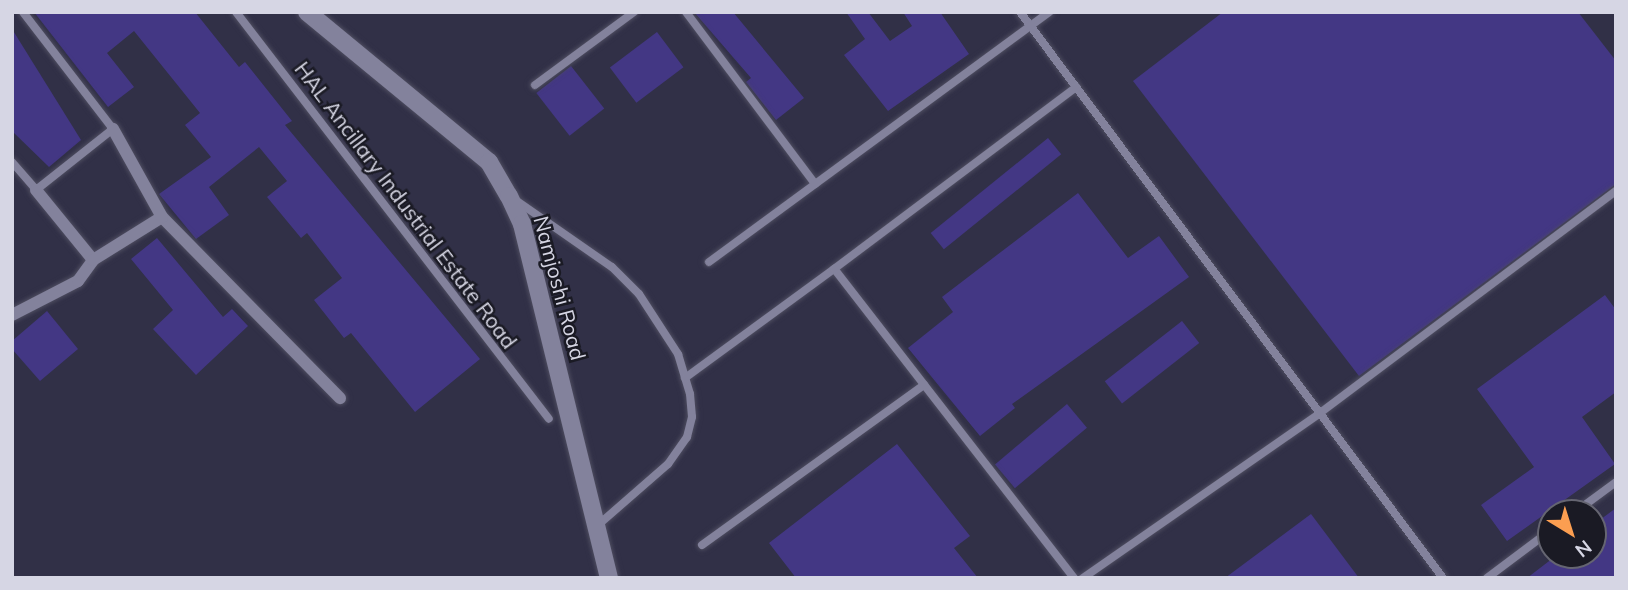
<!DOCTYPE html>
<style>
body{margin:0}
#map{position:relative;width:1628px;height:590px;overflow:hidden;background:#313047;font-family:Mulish,sans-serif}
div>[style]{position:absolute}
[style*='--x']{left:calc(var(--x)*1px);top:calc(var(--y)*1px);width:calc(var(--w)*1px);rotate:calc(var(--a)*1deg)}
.building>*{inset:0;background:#433784;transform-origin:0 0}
.roads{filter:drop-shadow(0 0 2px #4e4d60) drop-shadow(0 0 2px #4e4d60)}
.service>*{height:8px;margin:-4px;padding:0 4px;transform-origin:4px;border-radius:4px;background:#83829c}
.pedestrian>*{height:12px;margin:-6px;padding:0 6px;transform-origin:6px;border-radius:6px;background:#83829c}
.secondary>*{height:18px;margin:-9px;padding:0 9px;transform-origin:9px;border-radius:9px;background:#83829c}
span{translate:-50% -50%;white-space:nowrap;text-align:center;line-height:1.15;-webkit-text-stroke:5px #1a1a24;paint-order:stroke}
.street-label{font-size:21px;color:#d6d6e4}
.frame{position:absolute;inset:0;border:14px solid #d6d6e4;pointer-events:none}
.north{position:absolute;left:1537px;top:499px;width:70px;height:70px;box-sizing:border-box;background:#1a1a24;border:2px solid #656571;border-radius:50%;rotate:142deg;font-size:19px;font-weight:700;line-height:28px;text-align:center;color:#d6d6e4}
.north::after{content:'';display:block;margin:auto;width:24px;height:32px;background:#fb9e51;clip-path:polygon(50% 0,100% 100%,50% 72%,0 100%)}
</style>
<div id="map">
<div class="building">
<div style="clip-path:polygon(34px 12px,195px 12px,239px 67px,245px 62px,292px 121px,285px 125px,480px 359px,415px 412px,351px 333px,344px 338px,314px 300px,342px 278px,307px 233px,301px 238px,267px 197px,287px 181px,259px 147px,209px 187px,229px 215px,196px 239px,159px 194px,211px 157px,185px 125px,200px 113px,134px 31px,107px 53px,134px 87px,108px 107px)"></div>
<div style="clip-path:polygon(694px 12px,733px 12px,804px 98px,776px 120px,746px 82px,751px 78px)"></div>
<div style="clip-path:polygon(846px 12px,868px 12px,890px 41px,912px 26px,903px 12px,940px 12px,969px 54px,888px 111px,844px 55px,865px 39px)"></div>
<div style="clip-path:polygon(1223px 12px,1578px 12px,1616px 61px,1616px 184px,1359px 376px,1133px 81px)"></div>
<div style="clip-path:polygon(12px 29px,81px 140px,49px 167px,12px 131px)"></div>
<div style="left:657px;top:32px;width:44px;height:59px;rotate:53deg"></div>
<div style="left:571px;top:66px;width:54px;height:44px;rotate:52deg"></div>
<div style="left:1048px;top:138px;width:21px;height:151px;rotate:51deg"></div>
<div style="clip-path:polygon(1078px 193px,1128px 258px,1159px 236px,1189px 277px,1012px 404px,1015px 408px,980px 436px,908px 348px,953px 312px,942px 297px)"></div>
<div style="clip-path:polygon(157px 238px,223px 317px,232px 309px,248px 326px,196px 375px,153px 329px,173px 310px,131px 259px)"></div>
<div style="clip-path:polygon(1605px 295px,1616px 310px,1616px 392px,1582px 417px,1615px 464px,1507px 541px,1481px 505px,1534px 467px,1477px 389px)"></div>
<div style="clip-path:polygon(47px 311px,78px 349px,40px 381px,12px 349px,12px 341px)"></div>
<div style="left:1182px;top:321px;width:28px;height:98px;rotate:52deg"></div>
<div style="left:1067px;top:404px;width:31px;height:94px;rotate:50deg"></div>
<div style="clip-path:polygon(897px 444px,970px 536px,954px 548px,978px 578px,796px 578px,769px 543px)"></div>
<div style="clip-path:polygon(1616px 508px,1616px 578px,1527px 578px,1557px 555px,1593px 555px,1593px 525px)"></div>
<div style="clip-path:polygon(1311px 514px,1359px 578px,1225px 578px)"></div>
</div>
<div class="roads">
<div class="service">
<div style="--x:236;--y:12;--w:513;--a:52.44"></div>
<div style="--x:686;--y:12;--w:215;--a:53.1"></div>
<div style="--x:1020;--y:12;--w:707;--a:53.23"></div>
<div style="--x:535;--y:85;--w:123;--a:-36.4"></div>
<div style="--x:12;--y:162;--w:37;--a:49"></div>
<div style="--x:36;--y:190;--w:98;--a:-38.4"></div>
<div style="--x:113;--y:129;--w:148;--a:-127.6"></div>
<div style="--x:514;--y:199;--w:119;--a:34.8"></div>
<div style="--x:612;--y:267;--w:38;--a:45"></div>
<div style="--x:639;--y:294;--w:72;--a:57"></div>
<div style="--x:678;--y:354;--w:42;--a:73.3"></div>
<div style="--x:690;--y:394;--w:23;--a:85"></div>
<div style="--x:692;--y:417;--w:21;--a:104"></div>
<div style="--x:687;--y:437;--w:33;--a:125"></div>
<div style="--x:668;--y:464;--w:94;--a:138.9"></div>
<div style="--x:709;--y:262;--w:422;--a:-36.3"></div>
<div style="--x:685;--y:378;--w:185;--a:-36.2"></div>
<div style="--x:1574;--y:513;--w:52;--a:-36.4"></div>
<div style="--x:702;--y:545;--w:274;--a:-35.8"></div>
<div style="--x:1074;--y:578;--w:391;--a:-127.8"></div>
<div style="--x:834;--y:269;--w:303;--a:-36.9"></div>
<div style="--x:1083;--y:578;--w:289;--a:-34.8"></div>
<div style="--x:1320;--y:413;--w:370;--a:-36.9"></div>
<div style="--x:1487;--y:578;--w:80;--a:-36.9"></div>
</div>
<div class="pedestrian">
<div style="--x:36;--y:190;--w:90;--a:50.8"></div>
<div style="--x:162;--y:217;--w:254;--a:45.5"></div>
<div style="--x:12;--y:315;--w:74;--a:-27.3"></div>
<div style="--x:78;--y:281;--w:26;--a:-54"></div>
<div style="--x:93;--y:260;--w:81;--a:-31.9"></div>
<div style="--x:162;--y:217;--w:101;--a:-119.1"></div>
</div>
<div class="secondary">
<div style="--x:307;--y:12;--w:236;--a:39.5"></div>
<div style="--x:489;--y:162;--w:39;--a:60"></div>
<div style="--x:509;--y:196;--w:31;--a:65"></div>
<div style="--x:522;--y:224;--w:365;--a:76.2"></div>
</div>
</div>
<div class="street-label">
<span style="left:406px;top:205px;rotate:53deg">HAL Ancillary Industrial Estate Road</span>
<span style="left:560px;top:288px;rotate:75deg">Namjoshi Road</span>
</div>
<div class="frame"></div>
<div class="north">N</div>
</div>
